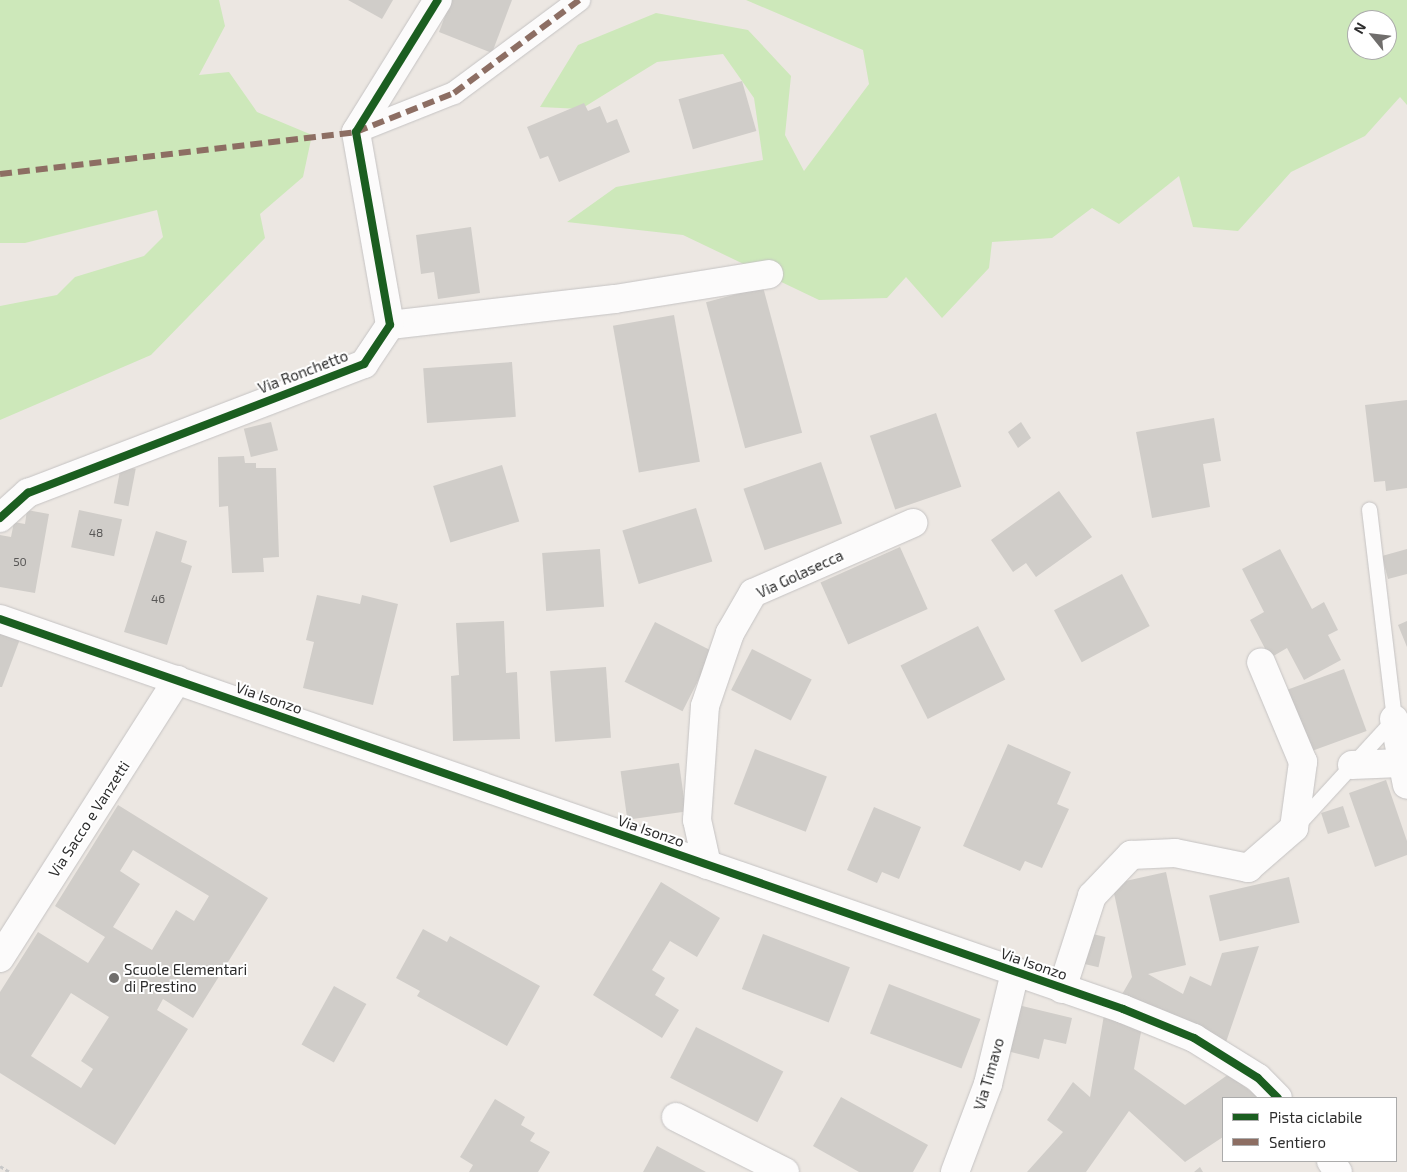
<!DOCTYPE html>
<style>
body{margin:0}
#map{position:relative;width:1407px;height:1172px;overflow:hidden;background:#ece7e2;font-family:"Exo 2",sans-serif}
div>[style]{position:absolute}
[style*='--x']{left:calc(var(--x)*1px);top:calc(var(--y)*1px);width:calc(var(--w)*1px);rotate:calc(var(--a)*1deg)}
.green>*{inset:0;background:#cde8ba}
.building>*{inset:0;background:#d0cdc9;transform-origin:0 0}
.path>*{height:3px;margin-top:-1.5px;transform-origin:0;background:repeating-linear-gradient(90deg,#c8c8c8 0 4px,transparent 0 6.5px)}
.roads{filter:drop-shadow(0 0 1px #c5c3c3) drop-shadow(0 0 1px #c5c3c3)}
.service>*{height:15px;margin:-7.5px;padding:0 7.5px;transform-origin:7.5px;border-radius:7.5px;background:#fcfbfb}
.pedestrian>*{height:22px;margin:-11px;padding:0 11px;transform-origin:11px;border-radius:11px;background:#fcfbfb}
.minor>*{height:28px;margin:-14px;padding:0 14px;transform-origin:14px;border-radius:14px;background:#fcfbfb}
.quiet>*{height:6px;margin-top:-3px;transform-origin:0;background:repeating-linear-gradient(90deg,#8d6e63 0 12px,transparent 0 18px)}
.cycleway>*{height:8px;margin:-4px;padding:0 4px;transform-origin:4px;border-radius:4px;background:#1b5e20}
.dots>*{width:14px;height:14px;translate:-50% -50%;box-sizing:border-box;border:2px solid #fff;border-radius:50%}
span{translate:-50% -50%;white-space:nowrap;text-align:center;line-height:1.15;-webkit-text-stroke:4px #fff;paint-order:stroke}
.number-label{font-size:12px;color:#585756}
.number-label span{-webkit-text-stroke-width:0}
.street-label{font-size:15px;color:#2d2d2d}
.poi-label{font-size:15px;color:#2d2d2d}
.left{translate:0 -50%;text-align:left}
.legend{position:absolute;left:1222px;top:1097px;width:175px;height:65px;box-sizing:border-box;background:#fff;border:1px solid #ababab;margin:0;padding:6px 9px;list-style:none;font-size:15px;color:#2d2d2d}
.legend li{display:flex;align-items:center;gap:10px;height:25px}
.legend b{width:25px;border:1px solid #ababab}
.north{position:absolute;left:1347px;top:10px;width:50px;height:50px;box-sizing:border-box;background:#fff;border:1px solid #ababab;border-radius:50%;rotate:299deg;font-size:14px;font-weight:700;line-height:20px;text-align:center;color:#2d2d2d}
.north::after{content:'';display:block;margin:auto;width:18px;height:22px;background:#706e6c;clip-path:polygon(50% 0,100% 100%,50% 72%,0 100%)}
</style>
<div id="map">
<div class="green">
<div style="clip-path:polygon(0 0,219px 0,225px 26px,199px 75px,229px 72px,257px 112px,312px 135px,303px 177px,260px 214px,265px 238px,151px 355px,0 420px,0 306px,57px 295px,75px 277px,144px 256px,163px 237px,157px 210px,25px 243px,0 243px)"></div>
<div style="clip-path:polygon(evenodd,746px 0,1407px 0,1407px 105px,1400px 97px,1365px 136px,1291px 172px,1238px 231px,1193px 227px,1179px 176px,1119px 224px,1092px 208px,1052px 238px,992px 242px,989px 268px,942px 318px,906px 277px,887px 298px,819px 300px,683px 235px,567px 222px,616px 187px,763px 160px,754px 98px,723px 54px,657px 62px,581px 109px,540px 107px,578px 45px,656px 13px,748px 30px,791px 76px,785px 135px,804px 171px,869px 84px,863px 50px,746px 0,1357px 20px,1387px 20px,1387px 50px,1357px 50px,1357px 20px)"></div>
</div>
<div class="building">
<div style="clip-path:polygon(348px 0,393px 0,382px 19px)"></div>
<div style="clip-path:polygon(451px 0,512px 0,492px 53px,439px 32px)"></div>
<div style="left:742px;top:81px;width:52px;height:66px;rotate:74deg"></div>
<div style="clip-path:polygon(584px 103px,588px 111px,600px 106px,607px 123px,617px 119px,630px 152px,559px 182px,548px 156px,540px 159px,527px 127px)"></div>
<div style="clip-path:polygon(471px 227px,480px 293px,438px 299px,434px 272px,421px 274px,416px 235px)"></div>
<div style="left:763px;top:287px;width:151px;height:59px;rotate:75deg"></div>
<div style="left:674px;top:315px;width:149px;height:62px;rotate:80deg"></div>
<div style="left:512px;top:362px;width:55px;height:89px;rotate:86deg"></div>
<div style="clip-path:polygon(1407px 400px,1407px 488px,1386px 491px,1385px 481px,1374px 482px,1365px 405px)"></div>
<div style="left:936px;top:413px;width:78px;height:70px;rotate:71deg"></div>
<div style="clip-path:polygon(1214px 418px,1221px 461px,1203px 464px,1210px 507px,1152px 518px,1136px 432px)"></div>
<div style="left:271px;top:422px;width:29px;height:28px;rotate:76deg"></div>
<div style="clip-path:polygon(1021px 422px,1031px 438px,1018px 448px,1008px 432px)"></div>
<div style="clip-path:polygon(244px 456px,245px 463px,256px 463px,256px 468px,276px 468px,279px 557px,263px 558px,264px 572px,232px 573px,228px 506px,219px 507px,218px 457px)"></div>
<div style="left:821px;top:462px;width:65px;height:82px;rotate:71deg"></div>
<div style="left:502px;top:465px;width:59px;height:72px;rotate:73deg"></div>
<div style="left:121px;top:466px;width:15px;height:38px;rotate:11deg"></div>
<div style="clip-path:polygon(1059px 491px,1092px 537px,1036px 577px,1026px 563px,1013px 572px,991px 540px)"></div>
<div style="left:696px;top:508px;width:56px;height:77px;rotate:73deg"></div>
<div style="clip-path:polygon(27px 510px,49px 514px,35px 593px,0 587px,0 535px,11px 537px,14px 522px,25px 524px)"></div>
<div style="left:79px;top:510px;width:44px;height:38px;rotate:12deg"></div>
<div style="clip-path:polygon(156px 531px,187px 541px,181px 562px,192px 566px,167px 645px,124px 632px)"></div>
<div style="left:900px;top:547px;width:68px;height:87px;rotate:66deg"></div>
<div style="left:600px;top:549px;width:58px;height:58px;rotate:86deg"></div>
<div style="clip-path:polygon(1280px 549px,1312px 609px,1324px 602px,1338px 630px,1328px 635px,1341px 660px,1304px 680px,1287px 648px,1270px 658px,1250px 620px,1264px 612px,1242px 569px)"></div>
<div style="clip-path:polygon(1407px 549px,1407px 574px,1388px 579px,1382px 556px)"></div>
<div style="left:1122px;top:574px;width:59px;height:77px;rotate:62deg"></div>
<div style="clip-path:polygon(317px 595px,360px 604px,362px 595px,398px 604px,373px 705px,303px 688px,314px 642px,306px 640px)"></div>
<div style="clip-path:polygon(504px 621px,506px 673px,517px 672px,520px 739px,453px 741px,451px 676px,459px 675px,456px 623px)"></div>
<div style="clip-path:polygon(1407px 621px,1407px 647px,1398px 625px)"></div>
<div style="left:655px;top:622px;width:65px;height:67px;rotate:27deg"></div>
<div style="left:978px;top:626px;width:60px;height:87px;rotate:63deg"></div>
<div style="clip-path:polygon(0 631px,20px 639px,2px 687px,0 687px)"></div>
<div style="left:752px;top:649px;width:67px;height:46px;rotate:27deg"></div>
<div style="left:606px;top:667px;width:71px;height:56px;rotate:86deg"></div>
<div style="left:1344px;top:669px;width:66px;height:67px;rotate:70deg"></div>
<div style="clip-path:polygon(1008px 744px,1071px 772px,1057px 804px,1069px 809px,1042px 868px,1025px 861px,1020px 871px,963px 846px)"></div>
<div style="left:755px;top:749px;width:77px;height:59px;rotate:21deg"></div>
<div style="left:679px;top:763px;width:49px;height:59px;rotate:82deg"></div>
<div style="clip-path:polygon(1386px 780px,1407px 841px,1407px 855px,1375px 867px,1349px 793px)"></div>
<div style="clip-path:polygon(evenodd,118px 805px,268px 898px,193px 1018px,163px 999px,157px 1010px,188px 1029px,115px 1145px,0 1073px,0 992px,38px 932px,88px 963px,105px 937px,55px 906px,118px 805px,133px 850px,209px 896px,194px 921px,176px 910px,152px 950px,113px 927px,140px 884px,120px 871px,133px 850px,118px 805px,71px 993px,109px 1017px,81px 1061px,93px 1069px,81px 1088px,31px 1056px,71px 993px)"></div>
<div style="left:1343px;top:806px;width:22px;height:23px;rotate:72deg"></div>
<div style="clip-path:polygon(874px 807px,921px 827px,899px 879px,882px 872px,877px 883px,847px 870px)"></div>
<div style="clip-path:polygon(1166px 872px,1186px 965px,1148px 974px,1183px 994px,1190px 976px,1211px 986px,1222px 953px,1259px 946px,1224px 1048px,1121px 996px,1132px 977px,1112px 884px)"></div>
<div style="left:1289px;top:877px;width:47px;height:82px;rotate:77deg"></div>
<div style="clip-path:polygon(661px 882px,720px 918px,697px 957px,670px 941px,652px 970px,665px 978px,655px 995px,679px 1010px,662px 1038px,593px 995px)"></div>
<div style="clip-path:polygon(423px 929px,447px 942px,450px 936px,540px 986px,507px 1046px,417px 996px,420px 991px,396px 978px)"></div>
<div style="left:1084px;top:932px;width:22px;height:31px;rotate:13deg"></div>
<div style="left:763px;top:934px;width:93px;height:59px;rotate:21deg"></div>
<div style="left:889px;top:984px;width:98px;height:53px;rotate:21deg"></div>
<div style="left:334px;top:986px;width:37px;height:67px;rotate:29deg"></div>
<div style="clip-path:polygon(1018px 1005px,1072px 1018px,1066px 1044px,1044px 1039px,1039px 1059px,1007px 1051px)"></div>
<div style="clip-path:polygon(1104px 1015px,1142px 1027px,1134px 1069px,1185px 1105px,1229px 1074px,1259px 1098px,1223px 1098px,1223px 1137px,1185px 1162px,1129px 1111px,1086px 1172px,1027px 1172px,1063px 1132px,1047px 1120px,1073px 1082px,1090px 1097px)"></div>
<div style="left:696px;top:1027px;width:98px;height:57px;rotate:27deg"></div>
<div style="clip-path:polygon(841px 1097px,928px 1145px,913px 1172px,859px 1172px,813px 1146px)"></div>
<div style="clip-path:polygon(495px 1099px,525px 1117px,521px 1125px,535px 1133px,530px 1141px,550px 1152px,538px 1172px,469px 1172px,473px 1165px,460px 1157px)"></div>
<div style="clip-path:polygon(657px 1146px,706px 1172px,643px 1172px)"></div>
<div style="clip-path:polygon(1200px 1167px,1203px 1172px,1194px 1172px)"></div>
</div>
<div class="path">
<div style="--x:0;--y:1166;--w:12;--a:31"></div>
</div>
<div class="roads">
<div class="service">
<div style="--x:1297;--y:825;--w:144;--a:-47.5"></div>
<div style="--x:1394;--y:719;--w:211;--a:-96.8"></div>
</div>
<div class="pedestrian">
<div style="--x:356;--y:132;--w:105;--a:-21.7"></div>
<div style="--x:454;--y:93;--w:156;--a:-36.6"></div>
</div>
<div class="minor">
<div style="--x:390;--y:325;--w:226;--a:-6.6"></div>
<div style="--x:615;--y:299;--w:156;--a:-9.2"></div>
<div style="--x:0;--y:518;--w:38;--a:-42"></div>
<div style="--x:28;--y:493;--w:360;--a:-21"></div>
<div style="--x:364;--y:364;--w:47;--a:-56.3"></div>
<div style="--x:390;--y:325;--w:196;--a:-100"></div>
<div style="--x:356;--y:132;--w:155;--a:-58.2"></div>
<div style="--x:0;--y:619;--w:1189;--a:19.15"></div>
<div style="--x:1123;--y:1009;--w:77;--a:22.2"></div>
<div style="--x:1194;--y:1038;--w:75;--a:32"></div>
<div style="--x:1258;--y:1078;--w:28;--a:45"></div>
<div style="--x:1394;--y:719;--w:67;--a:78.9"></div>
<div style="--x:1352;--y:765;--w:48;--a:-2.4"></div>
<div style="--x:707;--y:865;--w:46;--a:-102.5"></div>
<div style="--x:697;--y:820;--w:114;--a:-86"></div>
<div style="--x:705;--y:706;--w:77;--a:-71.1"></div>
<div style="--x:730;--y:633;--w:46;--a:-60.1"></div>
<div style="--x:753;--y:593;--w:175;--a:-23.6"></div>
<div style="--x:0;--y:958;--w:330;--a:-57.5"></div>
<div style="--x:1062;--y:989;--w:98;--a:-72.1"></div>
<div style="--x:1092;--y:896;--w:57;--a:-46.4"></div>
<div style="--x:1131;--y:855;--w:44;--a:-2.6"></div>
<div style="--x:1175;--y:853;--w:75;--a:11.6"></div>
<div style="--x:1248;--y:868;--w:61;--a:-41"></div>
<div style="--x:1294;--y:828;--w:67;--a:-82.2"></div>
<div style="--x:1303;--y:762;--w:108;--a:-112.8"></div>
<div style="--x:676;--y:1117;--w:122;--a:26.8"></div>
<div style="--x:1331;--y:1161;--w:13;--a:58"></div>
<div style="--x:955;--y:1172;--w:94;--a:-69.4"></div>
<div style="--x:988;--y:1084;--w:115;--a:-76.4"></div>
</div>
</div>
<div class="quiet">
<div style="--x:0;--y:174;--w:358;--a:-6.7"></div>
<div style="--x:356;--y:132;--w:105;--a:-21.7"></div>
<div style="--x:454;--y:93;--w:156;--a:-36.6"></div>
</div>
<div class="cycleway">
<div style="--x:0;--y:518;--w:38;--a:-42"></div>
<div style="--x:28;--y:493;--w:360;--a:-21"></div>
<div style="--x:364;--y:364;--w:47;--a:-56.3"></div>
<div style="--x:390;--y:325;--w:196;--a:-100"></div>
<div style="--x:356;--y:132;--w:155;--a:-58.2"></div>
<div style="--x:0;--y:619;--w:1189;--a:19.15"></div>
<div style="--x:1123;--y:1009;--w:77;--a:22.2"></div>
<div style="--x:1194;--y:1038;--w:75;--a:32"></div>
<div style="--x:1258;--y:1078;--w:28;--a:45"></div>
</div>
<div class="dots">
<div style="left:114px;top:978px;background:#706e6c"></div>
</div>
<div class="number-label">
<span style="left:96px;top:533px">48</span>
<span style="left:20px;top:562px">50</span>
<span style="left:158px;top:599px">46</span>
</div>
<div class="street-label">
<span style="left:303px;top:372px;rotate:-21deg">Via Ronchetto</span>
<span style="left:800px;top:574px;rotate:-25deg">Via Golasecca</span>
<span style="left:269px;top:698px;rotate:19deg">Via Isonzo</span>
<span style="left:89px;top:819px;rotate:-57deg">Via Sacco e Vanzetti</span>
<span style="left:651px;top:831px;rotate:19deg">Via Isonzo</span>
<span style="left:1034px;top:964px;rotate:19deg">Via Isonzo</span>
<span style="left:989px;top:1074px;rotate:-74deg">Via Timavo</span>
</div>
<div class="poi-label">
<span class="left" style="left:124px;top:978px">Scuole Elementari<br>di Prestino</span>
</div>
<ul class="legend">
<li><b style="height:6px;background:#1b5e20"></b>Pista ciclabile</li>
<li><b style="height:6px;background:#8d6e63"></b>Sentiero</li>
</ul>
<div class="north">N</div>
</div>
